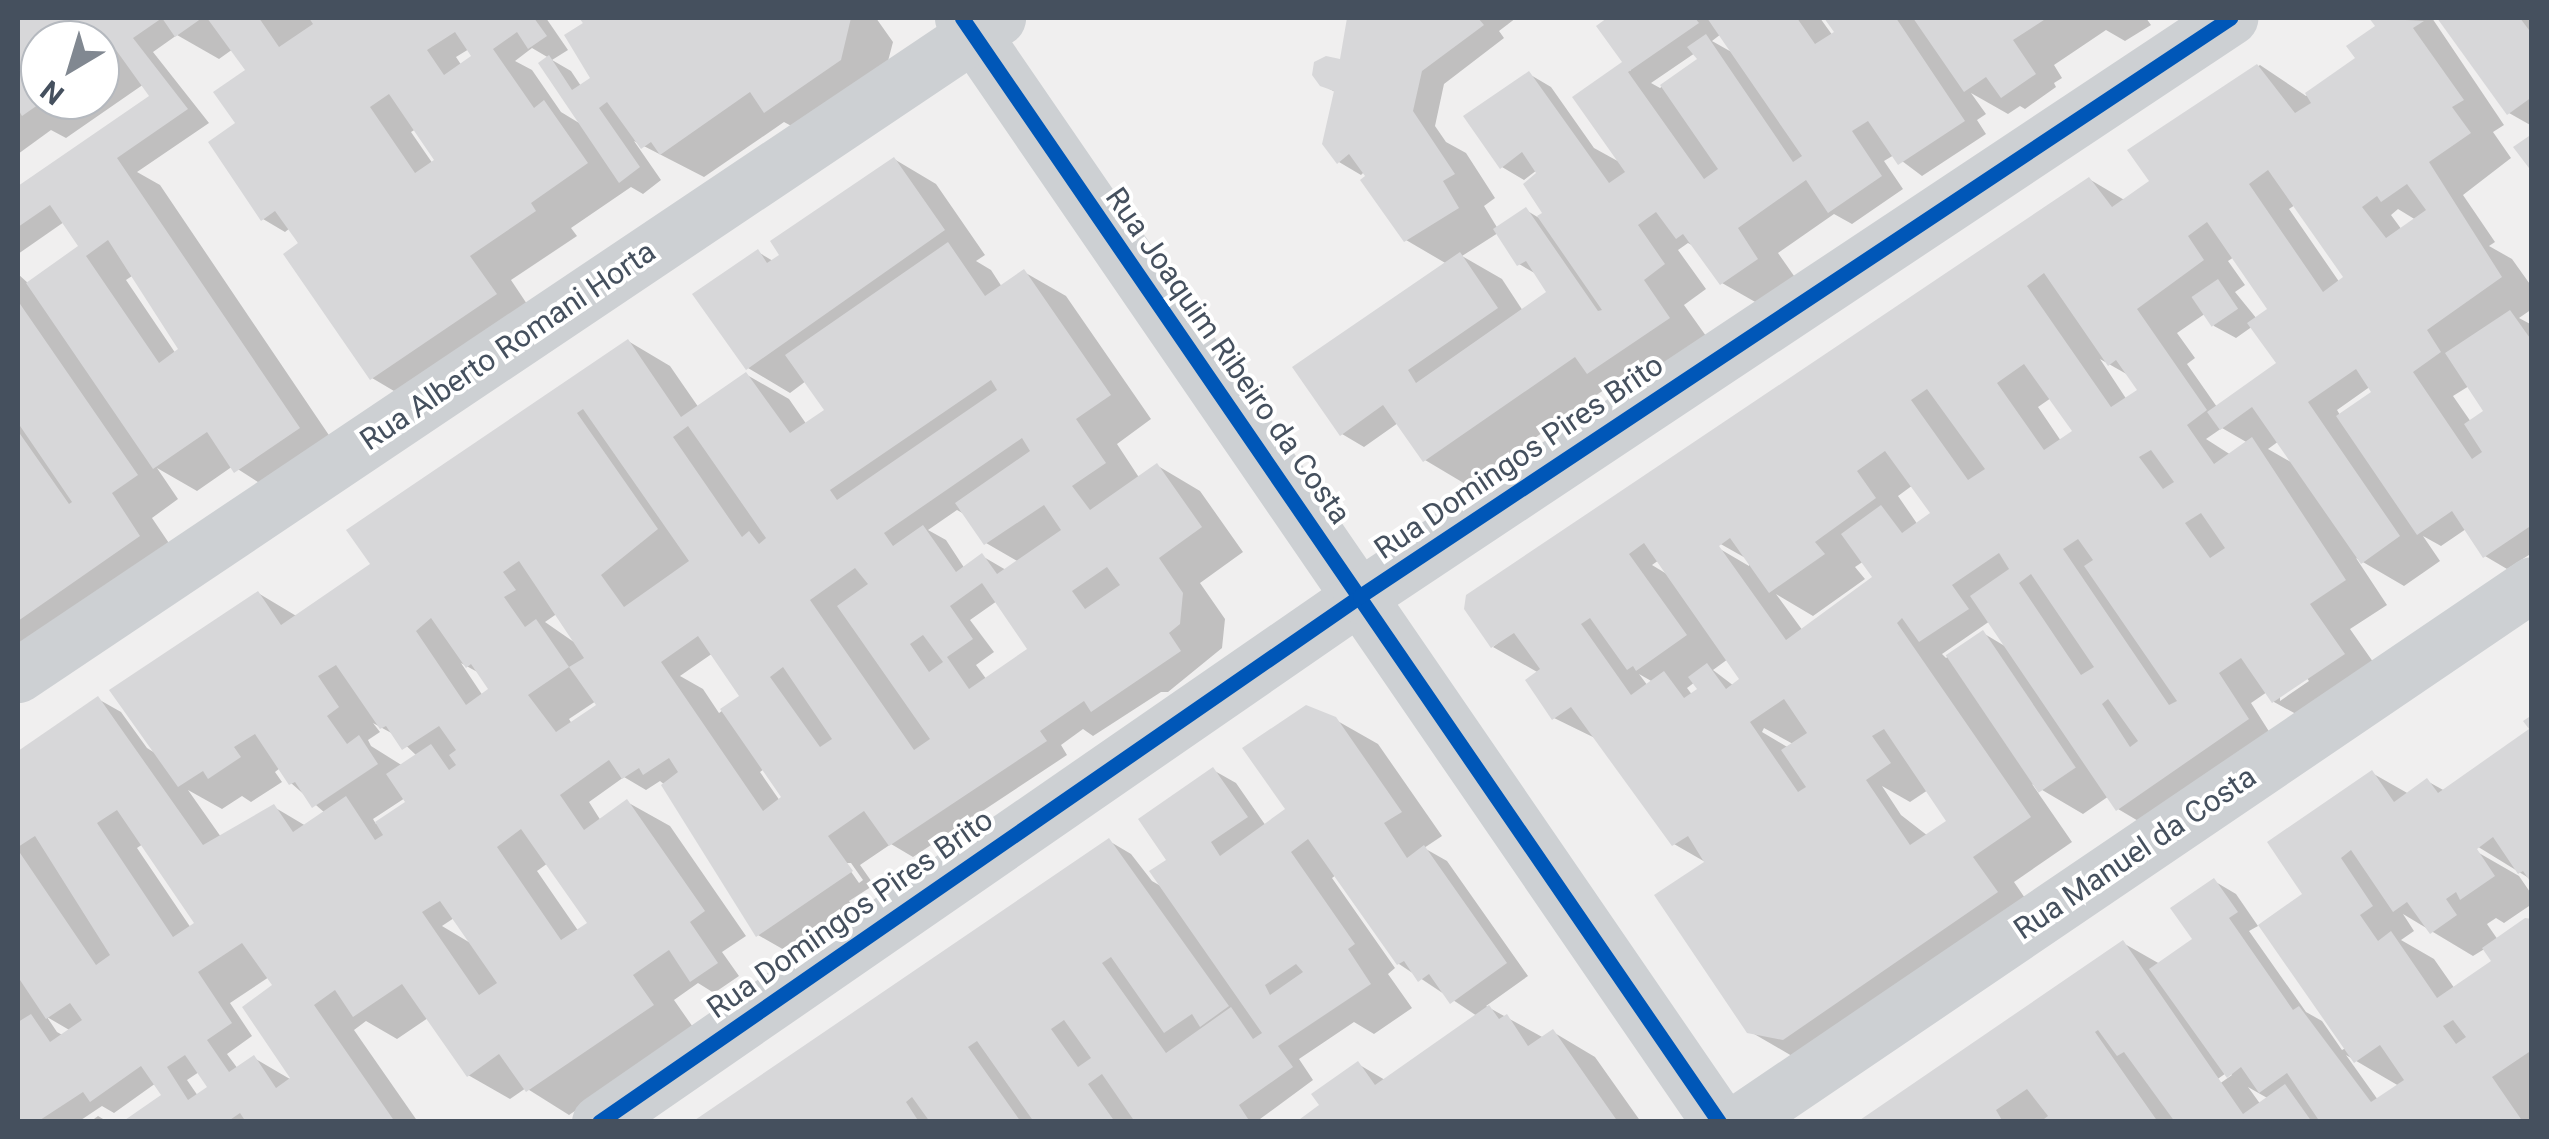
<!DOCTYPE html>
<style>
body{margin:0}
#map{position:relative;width:2549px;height:1139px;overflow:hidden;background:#f0efef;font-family:Roboto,sans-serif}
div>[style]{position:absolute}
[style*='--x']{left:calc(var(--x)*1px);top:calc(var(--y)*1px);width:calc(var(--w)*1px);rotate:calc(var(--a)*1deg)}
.shadow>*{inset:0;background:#0003}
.building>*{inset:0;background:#d7d7d9;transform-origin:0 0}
.minor>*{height:55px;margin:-27.5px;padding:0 27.5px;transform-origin:27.5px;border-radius:27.5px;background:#cdd0d3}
.tertiary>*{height:55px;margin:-27.5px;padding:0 27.5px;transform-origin:27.5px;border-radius:27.5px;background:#cdd0d3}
.cycleway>*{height:15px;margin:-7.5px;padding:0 7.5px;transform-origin:7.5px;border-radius:7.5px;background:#0057b8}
span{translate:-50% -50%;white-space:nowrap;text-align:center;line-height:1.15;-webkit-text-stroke:8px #fff;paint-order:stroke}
.street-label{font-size:30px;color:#45505e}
.frame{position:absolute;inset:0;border:20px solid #45505e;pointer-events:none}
.north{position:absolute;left:20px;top:20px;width:100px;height:100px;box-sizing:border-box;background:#fff;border:2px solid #b5b9bf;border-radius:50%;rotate:218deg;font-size:28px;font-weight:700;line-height:40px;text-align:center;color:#45505e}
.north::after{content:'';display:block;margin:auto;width:35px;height:45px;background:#818891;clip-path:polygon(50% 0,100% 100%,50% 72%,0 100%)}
</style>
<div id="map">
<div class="shadow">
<div style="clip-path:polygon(evenodd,18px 18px,546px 18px,568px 50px,552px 60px,571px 71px,581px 86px,594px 79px,582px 18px,876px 18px,893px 42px,882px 84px,808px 135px,784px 122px,704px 177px,634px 141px,661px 180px,643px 194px,631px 187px,571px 228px,577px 236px,511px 280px,537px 319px,394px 391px,372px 378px,290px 228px,285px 232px,263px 219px,238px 124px,249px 71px,233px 49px,219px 59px,177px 35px,153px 52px,209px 123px,137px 172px,160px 185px,341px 453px,278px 495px,233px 466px,197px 491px,157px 468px,178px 499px,152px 518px,181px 561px,18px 647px,18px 274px,29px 284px,82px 247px,64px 222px,18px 254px,18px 189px,153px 97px,144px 84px,66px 138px,51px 130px,18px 154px,18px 18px,40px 40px,100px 40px,100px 100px,40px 100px,40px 40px,18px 18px,532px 48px,549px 58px,584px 126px,561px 112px,532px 70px,515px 61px,532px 48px,18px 18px,469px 49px,476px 56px,462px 66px,456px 57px,469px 49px,18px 18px,416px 129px,438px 161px,433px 164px,411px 132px,416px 129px,18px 18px,132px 276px,182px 350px,176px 354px,126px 280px,132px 276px)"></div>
<div style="clip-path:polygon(evenodd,1350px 18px,1516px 18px,1499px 31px,1504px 38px,1444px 84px,1435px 126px,1446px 142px,1466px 153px,1495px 198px,1484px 206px,1498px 229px,1526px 210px,1539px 218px,1546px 214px,1537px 170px,1524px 180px,1502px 167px,1529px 74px,1551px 87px,1594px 148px,1623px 164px,1621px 66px,1631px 71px,1599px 26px,1612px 18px,1820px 18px,1833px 36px,1837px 32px,1827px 18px,2146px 18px,2151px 25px,2125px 41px,2106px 30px,2054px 65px,2062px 78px,2054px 83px,2056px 87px,2025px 109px,2020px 106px,2008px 114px,1971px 93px,1986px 114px,1977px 120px,1986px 134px,1922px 176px,1894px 155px,1884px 161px,1903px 189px,1852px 224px,1834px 214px,1778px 253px,1799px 283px,1764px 307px,1722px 283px,1697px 248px,1688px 243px,1678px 250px,1706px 289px,1684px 305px,1711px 343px,1631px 396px,1611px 385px,1467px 485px,1425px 460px,1398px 423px,1364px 447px,1342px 434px,1447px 264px,1406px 240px,1365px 171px,1361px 175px,1339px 162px,1337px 93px,1322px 85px,1342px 62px,1350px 18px,1721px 34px,1735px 54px,1712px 41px,1721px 34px,1350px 18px,1695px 53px,1700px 60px,1660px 88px,1651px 83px,1695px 53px,1350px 18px,1498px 233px,1519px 264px,1538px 275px,1550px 292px,1523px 311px,1502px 279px,1462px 256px,1498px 233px)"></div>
<div style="clip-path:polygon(evenodd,2372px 18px,2432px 18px,2504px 125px,2493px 132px,2511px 158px,2463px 195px,2495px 242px,2489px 246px,2512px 259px,2532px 287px,2532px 309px,2519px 318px,2532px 325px,2532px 553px,2507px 569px,2485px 556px,2466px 529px,2441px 546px,2423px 536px,2440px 561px,2404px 586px,2356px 558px,2387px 605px,2350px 629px,2385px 679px,2296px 714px,2274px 702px,2267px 692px,2251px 703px,2270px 733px,2140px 822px,2118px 809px,2109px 796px,2083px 814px,2032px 784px,2072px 842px,2014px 882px,2038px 917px,1792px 1056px,1749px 1031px,1707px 863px,1674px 844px,1599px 740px,1554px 718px,1539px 673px,1493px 647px,2089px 179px,2126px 201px,2152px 182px,2131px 151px,2260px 65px,2306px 96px,2358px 59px,2380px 26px,2372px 18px,2295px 205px,2347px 278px,2340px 283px,2289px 209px,2295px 205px,2372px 18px,2398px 209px,2416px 220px,2402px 230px,2391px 215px,2398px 209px,2372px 18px,2234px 257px,2270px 310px,2257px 319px,2235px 292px,2245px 285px,2228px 261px,2234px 257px,2372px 18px,2206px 313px,2214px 326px,2236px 338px,2253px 326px,2282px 362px,2217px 407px,2187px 364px,2195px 358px,2177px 333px,2206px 313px,2372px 18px,2100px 359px,2130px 376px,2140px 391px,2127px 400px,2100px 359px,2372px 18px,2371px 386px,2380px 400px,2340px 415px,2337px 410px,2371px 386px,2372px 18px,2469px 386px,2487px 411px,2471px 422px,2453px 396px,2469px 386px,2372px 18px,2051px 398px,2075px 432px,2061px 441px,2038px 407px,2051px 398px,2372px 18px,2222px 428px,2248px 443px,2231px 455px,2206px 439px,2222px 428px,2372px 18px,2279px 441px,2296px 465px,2268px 449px,2279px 441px,2372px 18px,1913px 485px,1933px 513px,1918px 525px,1898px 496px,1913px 485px,2372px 18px,1710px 538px,1749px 560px,1749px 566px,1708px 542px,1710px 538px,2372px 18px,1659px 560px,1670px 576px,1652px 565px,1659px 560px,2372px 18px,1864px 561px,1877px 576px,1803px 631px,1776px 594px,1813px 616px,1865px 579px,1855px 567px,1864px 561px,2372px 18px,1990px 621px,2008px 648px,1983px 633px,1946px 658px,1942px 654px,1990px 621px,2372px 18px,1728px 659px,1743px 679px,1734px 686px,1713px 670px,1728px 659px,2372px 18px,1639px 674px,1653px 682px,1648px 686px,1639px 674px,2372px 18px,2306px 677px,2309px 681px,2280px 701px,2280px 695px,2306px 677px,2372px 18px,1695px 682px,1701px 690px,1693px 696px,1687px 688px,1695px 682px,2372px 18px,1764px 728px,1793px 744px,1789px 748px,1762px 732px,1764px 728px,2372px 18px,1882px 786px,1910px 802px,1928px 790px,1950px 822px,1928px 836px,1901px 815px,1882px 786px)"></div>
<div style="clip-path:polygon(2441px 18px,2532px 18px,2532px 126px,2509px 113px)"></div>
<div style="clip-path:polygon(evenodd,894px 159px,936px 184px,985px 255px,976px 261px,991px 270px,1002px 287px,1024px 272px,1066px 296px,1151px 419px,1117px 444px,1140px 479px,1158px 466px,1200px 491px,1243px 552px,1200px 583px,1225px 619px,1222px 648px,1168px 692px,1161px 692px,1093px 736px,1083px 729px,1061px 745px,1067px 755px,913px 857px,891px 844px,860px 865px,874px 885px,849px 901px,860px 918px,800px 959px,758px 935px,665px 785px,660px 781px,646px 790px,624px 777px,589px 802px,601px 821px,627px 802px,670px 826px,746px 936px,722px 952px,739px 976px,714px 993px,698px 983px,674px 1000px,695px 1030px,569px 1115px,526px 1088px,510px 1099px,468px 1075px,428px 1018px,397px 1039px,366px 1021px,354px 1030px,418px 1122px,127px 1122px,164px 1095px,156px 1083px,114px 1113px,102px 1106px,78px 1122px,18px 1122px,18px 754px,98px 699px,121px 712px,147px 748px,158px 755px,258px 593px,298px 617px,373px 565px,628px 341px,670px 366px,699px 408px,747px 375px,789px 399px,807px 425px,827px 410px,806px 381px,790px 393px,748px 368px,758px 252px,773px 261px,894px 159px,957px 510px,966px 515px,986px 543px,1019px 562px,1006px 570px,982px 556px,965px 569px,946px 540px,928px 530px,957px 510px,894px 159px,997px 601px,1031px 650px,987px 680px,976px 665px,994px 652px,970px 620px,997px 601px,894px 159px,558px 613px,581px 647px,545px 622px,558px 613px,894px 159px,713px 653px,743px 696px,719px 713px,703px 689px,680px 676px,713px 653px,894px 159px,461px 663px,481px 674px,492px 690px,483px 696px,461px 663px,894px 159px,596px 701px,596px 708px,572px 724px,569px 719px,596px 701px,894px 159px,373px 723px,395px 735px,417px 756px,403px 766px,371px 746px,368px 740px,380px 732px,373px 723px,894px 159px,280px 768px,291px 783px,325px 813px,306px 826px,274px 807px,221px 837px,188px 790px,222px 809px,242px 796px,251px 802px,282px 782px,275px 772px,280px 768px,894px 159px,764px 769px,784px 799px,780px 801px,760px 772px,764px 769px,894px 159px,405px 798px,414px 810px,376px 824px,373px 819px,405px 798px,894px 159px,143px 844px,198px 924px,191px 928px,137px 848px,143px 844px,894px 159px,548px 863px,590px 924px,579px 932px,537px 871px,548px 863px,894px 159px,845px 863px,851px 863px,863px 880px,859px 883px,845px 863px,894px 159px,454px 918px,472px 944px,442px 926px,454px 918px,894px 159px,269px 977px,275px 986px,295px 1082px,254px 1058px,238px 1069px,227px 1054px,252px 1036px,230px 1003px,269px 977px,894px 159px,47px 1017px,71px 1031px,64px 1036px,57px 1032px,47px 1017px,894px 159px,199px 1072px,210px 1088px,198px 1096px,187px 1080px,199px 1072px)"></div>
<div style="clip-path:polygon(1334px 719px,1378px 744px,1442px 836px,1424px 848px,1447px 861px,1528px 976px,1486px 1006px,1544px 1038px,1553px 1032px,1595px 1057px,1641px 1122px,1300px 1122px,1323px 1106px,1358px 1064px,1385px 1080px,1477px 1016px,1399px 964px,1336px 875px,1332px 878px,1395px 968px,1388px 974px,1412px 1008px,1374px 1034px,1354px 1022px,1299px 1059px,1313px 1080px,1260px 1119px,1262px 1122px,696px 1122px,1109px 841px,1131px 854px,1152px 881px,1164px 888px,1170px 860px,1213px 770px,1236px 783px,1266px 826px,1289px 810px)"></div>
<div style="clip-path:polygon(evenodd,2532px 730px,2532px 880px,2467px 840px,2465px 845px,2519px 876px,2532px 895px,2532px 904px,2504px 923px,2496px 918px,2487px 924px,2498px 940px,2532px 922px,2532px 1122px,1861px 1122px,2123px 943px,2160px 964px,2192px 942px,2214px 881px,2236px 894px,2258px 926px,2249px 931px,2306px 1012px,2322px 1021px,2342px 1050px,2346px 1048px,2306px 895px,2372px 773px,2409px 794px,2427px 781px,2445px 791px,2532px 730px,2403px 914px,2473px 956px,2486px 948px,2495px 962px,2455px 989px,2434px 959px,2401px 940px,2414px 931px,2403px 914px,2532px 730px,2346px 1055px,2399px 1086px,2378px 1100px,2346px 1055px,2532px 730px,2229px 1071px,2232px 1075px,2185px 1108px,2185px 1102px,2229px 1071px,2532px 730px,2248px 1087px,2269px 1099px,2261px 1105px,2248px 1087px)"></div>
<div style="clip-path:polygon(98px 1116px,108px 1122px,90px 1122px)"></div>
</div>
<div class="building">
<div style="clip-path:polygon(evenodd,18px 18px,202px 18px,175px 37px,162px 18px,133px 38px,188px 109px,117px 158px,300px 428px,234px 473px,207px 432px,153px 469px,26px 283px,78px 246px,50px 205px,18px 227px,18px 186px,149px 96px,116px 50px,100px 61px,100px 40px,40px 40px,40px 100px,45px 100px,22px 116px,18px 109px,18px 18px,108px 240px,178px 349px,159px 363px,86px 256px,108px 240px)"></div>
<div style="clip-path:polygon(evenodd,207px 18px,259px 18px,279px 47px,313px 24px,309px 18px,534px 18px,547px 36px,528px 49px,517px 32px,493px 49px,534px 108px,544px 100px,588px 163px,531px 203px,536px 211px,470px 256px,497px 294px,370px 380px,283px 254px,298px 243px,275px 211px,261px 221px,208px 142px,235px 123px,213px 92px,245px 70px,207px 18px,455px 32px,471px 56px,444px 75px,427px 50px,455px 32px,207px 18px,389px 94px,434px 160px,415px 173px,370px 107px,389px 94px)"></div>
<div style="clip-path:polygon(579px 18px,851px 18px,841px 60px,764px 113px,750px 92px,660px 155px,651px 142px,641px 149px,607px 102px,599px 108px,640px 167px,619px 183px,538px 63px,549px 55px,572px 90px,590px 78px,564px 35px,583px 23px)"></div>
<div style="clip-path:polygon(1347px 18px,1478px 18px,1484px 25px,1422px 71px,1413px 111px,1455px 174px,1443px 181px,1459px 208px,1404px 242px,1360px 180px,1365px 176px,1349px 154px,1337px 164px,1322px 144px,1334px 91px,1320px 86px,1312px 75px,1314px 62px,1326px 56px,1340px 59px)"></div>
<div style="clip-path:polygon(1607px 18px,1695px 18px,1699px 23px,1628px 72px,1704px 179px,1718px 169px,1660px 85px,1697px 59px,1687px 47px,1706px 34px,1793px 162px,1802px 156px,1707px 18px,1797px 18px,1815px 44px,1834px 32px,1824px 18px,1896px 18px,1965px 121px,1898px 165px,1868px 121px,1852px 131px,1882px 176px,1828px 213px,1806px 180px,1738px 228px,1758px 259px,1720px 285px,1683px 234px,1676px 239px,1656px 212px,1638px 225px,1665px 264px,1644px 280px,1670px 318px,1587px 374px,1575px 357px,1423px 462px,1383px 405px,1340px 436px,1292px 367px,1460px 252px,1498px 308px,1408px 370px,1416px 383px,1546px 292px,1526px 261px,1517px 266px,1493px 229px,1526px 207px,1598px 311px,1602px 310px,1537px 216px,1542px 213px,1523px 184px,1536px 173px,1522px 152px,1500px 169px,1463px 116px,1529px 71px,1609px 183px,1625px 172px,1572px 97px,1622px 62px,1596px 26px)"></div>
<div style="clip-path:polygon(1913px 18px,2047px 18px,2013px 40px,2036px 74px,2001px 98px,1986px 77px,1964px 92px)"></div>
<div style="clip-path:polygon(evenodd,2369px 18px,2424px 21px,2413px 28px,2464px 100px,2452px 107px,2471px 133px,2429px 162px,2502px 277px,2427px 330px,2441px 352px,2413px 372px,2472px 459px,2482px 452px,2464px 424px,2483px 411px,2445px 353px,2510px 310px,2532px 341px,2532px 525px,2483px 558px,2452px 511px,2417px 535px,2336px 416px,2371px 392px,2356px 369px,2308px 402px,2400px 536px,2361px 564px,2252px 407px,2220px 430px,2207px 412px,2276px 363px,2247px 323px,2267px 309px,2207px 222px,2188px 236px,2204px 260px,2137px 309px,2207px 410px,2187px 425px,2214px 464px,2252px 437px,2346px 580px,2310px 604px,2345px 654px,2272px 703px,2241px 658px,2219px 673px,2249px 719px,2116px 811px,1970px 596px,2009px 569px,1999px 553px,1952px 585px,1969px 609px,1919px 642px,1902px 618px,1897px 623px,2031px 817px,1973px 857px,1998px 892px,1783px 1040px,1747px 1033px,1654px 895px,1704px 862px,1688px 836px,1672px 846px,1571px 707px,1552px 720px,1525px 680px,1540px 669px,1514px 633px,1491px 648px,1464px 609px,1466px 595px,2089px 177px,2112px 207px,2149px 181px,2127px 150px,2257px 64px,2295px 113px,2311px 103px,2305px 93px,2355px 58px,2346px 46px,2375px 26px,2369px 18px,2268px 170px,2343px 277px,2323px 292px,2249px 184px,2268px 170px,2369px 18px,2407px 184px,2426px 210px,2386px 238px,2362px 207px,2377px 196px,2381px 202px,2407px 184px,2369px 18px,2044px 273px,2108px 366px,2116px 360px,2137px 390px,2111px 407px,2027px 286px,2044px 273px,2369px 18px,2024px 364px,2072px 431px,2044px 450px,1997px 383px,2024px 364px,2369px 18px,1927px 389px,1985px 469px,1968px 480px,1911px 400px,1927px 389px,2369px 18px,2151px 450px,2174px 482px,2163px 489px,2139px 457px,2151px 450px,2369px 18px,1885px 451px,1930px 513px,1902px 533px,1881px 505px,1841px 534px,1872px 577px,1786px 640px,1719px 546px,1730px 538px,1769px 593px,1825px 554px,1815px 542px,1876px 498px,1857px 471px,1885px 451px,2369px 18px,2201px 513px,2225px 548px,2210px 558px,2185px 523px,2201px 513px,2369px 18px,2078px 539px,2093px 560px,2084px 566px,2177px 701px,2169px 705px,2063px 549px,2078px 539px,2369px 18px,1644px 543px,1739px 679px,1726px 689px,1707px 663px,1688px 677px,1697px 689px,1684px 698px,1664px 671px,1631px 695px,1581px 624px,1590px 618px,1627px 670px,1633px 666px,1636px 671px,1687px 635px,1629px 554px,1644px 543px,2369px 18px,2031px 574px,2094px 667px,2081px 675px,2019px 583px,2031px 574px,2369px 18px,1784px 699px,1807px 733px,1781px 750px,1806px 787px,1798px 792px,1750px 722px,1784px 699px,2369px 18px,2108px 699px,2138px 741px,2130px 747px,2102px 704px,2108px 699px,2369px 18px,1884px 729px,1946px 821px,1910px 845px,1866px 780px,1891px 763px,1872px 736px,1884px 729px)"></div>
<div style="clip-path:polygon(2437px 18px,2520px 18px,2532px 34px,2532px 97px,2507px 115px)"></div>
<div style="clip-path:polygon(2532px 134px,2532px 172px,2513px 147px)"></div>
<div style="clip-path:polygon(894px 157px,945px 230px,746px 370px,692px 294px,758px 249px,767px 263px,779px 255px,770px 241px)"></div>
<div style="clip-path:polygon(evenodd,948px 242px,985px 296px,1024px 269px,1111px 395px,1076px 419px,1106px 463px,1072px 486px,1090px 510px,1157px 463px,1202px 527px,1159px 558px,1183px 593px,1180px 624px,1169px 633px,1181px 651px,1091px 712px,1084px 701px,1040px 731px,1047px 741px,889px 846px,864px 811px,828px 836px,853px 871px,756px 937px,661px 785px,678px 772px,669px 758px,643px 775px,639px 768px,622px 779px,609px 760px,560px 795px,584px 830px,627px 799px,705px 911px,690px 922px,718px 963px,690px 982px,669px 950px,633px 975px,654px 1005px,526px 1092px,499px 1054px,467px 1077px,402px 984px,353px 1017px,335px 990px,314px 1005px,395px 1122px,246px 1122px,240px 1113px,227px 1122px,122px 1122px,161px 1095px,141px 1066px,90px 1102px,83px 1092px,37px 1122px,18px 1122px,18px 1022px,31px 1014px,50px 1042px,82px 1020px,70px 1003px,46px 1019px,18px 977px,18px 850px,96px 965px,110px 955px,35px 836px,18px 847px,18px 751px,98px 696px,203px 845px,274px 804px,293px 832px,346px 796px,375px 840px,383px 835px,375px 822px,405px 802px,386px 774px,431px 744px,449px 770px,456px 765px,449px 755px,456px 750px,439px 726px,402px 750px,386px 726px,380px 729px,336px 665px,318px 676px,339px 707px,327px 716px,347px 744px,359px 735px,378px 764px,312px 808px,295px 782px,289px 785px,255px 734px,234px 747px,241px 757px,208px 779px,203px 771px,178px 787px,109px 690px,258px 591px,281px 625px,370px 564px,346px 530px,628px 339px,681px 417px,746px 372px,790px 433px,824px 410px,785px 355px,948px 242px,991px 380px,997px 390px,837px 500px,830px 490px,991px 380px,948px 242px,583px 409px,689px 561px,624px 607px,601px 575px,658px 529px,577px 413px,583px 409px,948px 242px,688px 426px,766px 538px,759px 544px,749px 531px,742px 537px,673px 437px,688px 426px,948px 242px,1022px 438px,1030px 451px,955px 503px,984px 545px,1044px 505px,1061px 530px,997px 574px,982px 553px,956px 572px,923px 525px,893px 546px,884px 533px,1022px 438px,948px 242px,519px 561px,584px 658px,569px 667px,596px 705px,556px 732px,528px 695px,569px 667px,536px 619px,525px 627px,504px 597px,516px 590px,503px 572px,519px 561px,948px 242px,1107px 567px,1120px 585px,1085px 609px,1072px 591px,1107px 567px,948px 242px,855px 568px,868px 584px,837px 606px,930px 739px,914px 750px,810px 600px,855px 568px,948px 242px,982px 583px,1027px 649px,969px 689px,947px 657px,973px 639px,950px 606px,982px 583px,948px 242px,431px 618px,466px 668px,471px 664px,488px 689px,466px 705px,416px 631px,431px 618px,948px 242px,923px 635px,943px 662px,929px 672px,910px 644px,923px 635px,948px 242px,698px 636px,739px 696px,720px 709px,781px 797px,763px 811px,661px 662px,698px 636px,948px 242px,783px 667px,832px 739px,820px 747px,770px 677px,783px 667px,948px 242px,117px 810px,194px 923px,173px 937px,97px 823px,117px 810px,948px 242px,521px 829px,587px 923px,561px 940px,497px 847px,521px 829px,948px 242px,440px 901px,497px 983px,479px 995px,422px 912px,440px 901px,948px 242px,242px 943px,272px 985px,242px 1007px,290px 1078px,276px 1088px,254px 1055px,229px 1072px,207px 1040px,232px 1023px,198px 972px,242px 943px,948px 242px,185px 1055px,207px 1087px,188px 1100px,167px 1067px,185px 1055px)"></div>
<div style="left:2218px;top:279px;width:36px;height:32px;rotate:56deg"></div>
<div style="clip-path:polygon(18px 301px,138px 475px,112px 493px,140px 536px,18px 621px,18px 431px,69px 504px,72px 502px,18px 423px)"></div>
<div style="left:1983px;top:630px;width:166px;height:45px;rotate:56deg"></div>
<div style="clip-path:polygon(evenodd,1306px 705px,1336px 717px,1402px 812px,1384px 823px,1407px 858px,1424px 845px,1507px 963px,1450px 1004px,1429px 974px,1418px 982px,1404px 961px,1397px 965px,1308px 839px,1291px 852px,1355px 944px,1348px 949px,1371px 984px,1278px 1046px,1293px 1067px,1239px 1105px,1250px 1122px,1135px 1122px,1102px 1074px,1088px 1084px,1115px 1122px,1034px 1122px,977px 1041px,968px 1047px,1021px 1122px,930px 1122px,912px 1097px,906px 1102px,919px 1122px,692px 1122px,1109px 838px,1229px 1006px,1200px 1027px,1192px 1014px,1164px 1033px,1111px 957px,1102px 963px,1166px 1053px,1231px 1007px,1253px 1039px,1262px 1033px,1149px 871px,1166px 860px,1138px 819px,1213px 767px,1248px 817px,1211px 842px,1220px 856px,1285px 809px,1242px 748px,1306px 705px,1296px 964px,1303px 972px,1270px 995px,1265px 985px,1296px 964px,1306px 705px,1064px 1020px,1091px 1058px,1078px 1067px,1051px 1029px,1064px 1020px)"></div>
<div style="clip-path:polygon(evenodd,2532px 715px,2532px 884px,2523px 871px,2518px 874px,2493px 837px,2477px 849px,2495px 876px,2460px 900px,2456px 892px,2446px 899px,2457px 915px,2430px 934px,2407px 902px,2393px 912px,2351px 850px,2341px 858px,2373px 906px,2360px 915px,2378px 941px,2391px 931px,2437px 998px,2491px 961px,2482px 948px,2525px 918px,2532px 919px,2532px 1050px,2492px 1077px,2523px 1122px,2320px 1122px,2287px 1073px,2259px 1093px,2241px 1067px,2227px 1078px,2149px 969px,2192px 939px,2170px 908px,2214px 878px,2238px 912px,2229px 918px,2293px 1010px,2299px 1006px,2371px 1102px,2404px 1080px,2380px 1045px,2354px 1063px,2258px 925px,2302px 894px,2267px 842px,2372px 770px,2394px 802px,2427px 778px,2438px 793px,2529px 729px,2523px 721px,2532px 715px,2453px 1020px,2466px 1037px,2456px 1044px,2443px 1026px,2453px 1020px)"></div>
<div style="clip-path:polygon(2123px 940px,2243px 1114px,2285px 1084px,2312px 1122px,2175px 1122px,2124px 1052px,2117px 1056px,2098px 1030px,2095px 1032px,2158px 1122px,2040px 1122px,2048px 1116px,2027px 1089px,1996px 1110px,2003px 1122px,1857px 1122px)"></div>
<div style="clip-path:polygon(1489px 1005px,1499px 1019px,1507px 1014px,1528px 1046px,1553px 1029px,1618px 1122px,1296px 1122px,1319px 1105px,1311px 1094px,1358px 1061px,1375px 1085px)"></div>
</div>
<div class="minor">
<div style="--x:962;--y:18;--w:1339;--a:55.56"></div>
<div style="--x:18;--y:675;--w:1180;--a:-33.84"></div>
<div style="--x:599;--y:1122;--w:925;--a:-34.65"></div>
<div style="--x:1360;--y:596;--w:1045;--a:-33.6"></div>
</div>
<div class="tertiary">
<div style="--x:1739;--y:1122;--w:958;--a:-34.15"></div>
</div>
<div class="cycleway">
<div style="--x:962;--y:18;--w:1339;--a:55.56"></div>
<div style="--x:599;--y:1122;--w:925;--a:-34.65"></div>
<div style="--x:1360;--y:596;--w:1045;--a:-33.6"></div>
</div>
<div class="street-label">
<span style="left:508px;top:346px;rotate:-34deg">Rua Alberto Romani Horta</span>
<span style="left:1228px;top:356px;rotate:55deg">Rua Joaquim Ribeiro da Costa</span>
<span style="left:1519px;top:457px;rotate:-34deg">Rua Domingos Pires Brito</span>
<span style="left:2135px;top:853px;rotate:-34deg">Rua Manuel da Costa</span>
<span style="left:850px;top:914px;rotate:-35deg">Rua Domingos Pires Brito</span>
</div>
<div class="frame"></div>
<div class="north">N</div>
</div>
